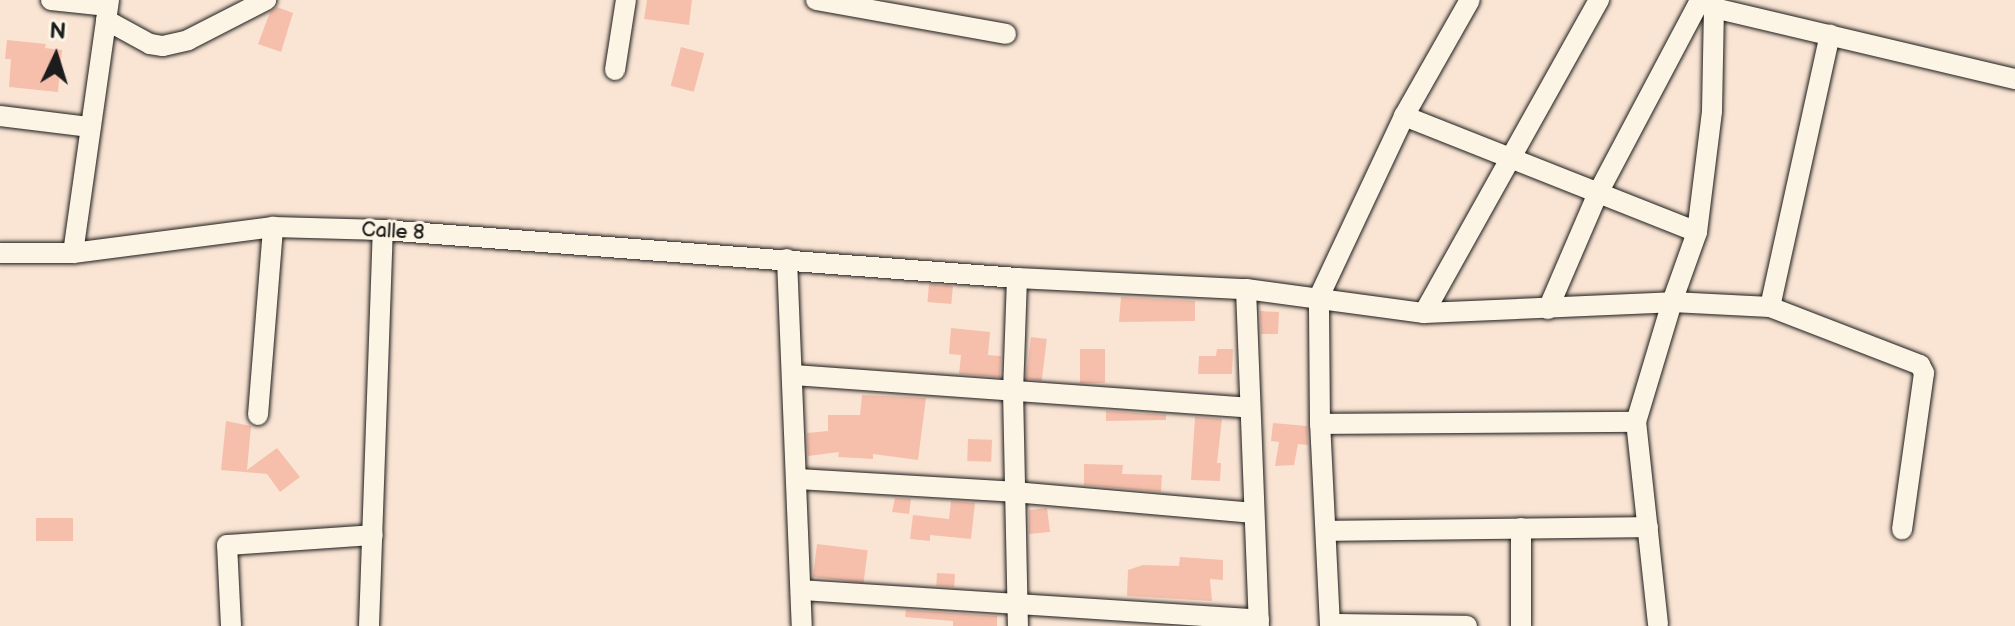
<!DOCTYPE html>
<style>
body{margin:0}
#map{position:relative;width:2015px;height:626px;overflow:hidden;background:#fae5d4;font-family:"Balsamiq Sans",sans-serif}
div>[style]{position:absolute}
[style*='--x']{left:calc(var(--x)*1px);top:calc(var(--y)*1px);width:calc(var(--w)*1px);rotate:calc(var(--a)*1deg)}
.building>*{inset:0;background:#f6bfab;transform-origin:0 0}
.roads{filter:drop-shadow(0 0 2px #1c1c1c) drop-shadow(0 0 2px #1c1c1c)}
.minor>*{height:20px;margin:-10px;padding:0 10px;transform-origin:10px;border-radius:10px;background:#fcf5e5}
span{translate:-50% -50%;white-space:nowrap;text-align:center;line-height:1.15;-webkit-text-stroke:6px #fcf5e5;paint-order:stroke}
.street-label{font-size:20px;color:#1c1c1c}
.north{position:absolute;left:16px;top:16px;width:80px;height:80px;-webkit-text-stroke:6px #fcf5e5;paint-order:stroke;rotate:4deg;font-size:22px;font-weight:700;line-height:32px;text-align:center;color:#1c1c1c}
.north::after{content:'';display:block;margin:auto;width:28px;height:36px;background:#1c1c1c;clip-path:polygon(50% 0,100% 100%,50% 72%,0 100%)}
</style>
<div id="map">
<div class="building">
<div style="clip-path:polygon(647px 0,692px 0,689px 25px,644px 19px)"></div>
<div style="clip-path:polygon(277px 7px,293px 13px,281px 52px,258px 44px,270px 12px)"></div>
<div style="clip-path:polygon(7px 40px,46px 44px,45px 48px,62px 50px,58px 92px,9px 87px,11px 59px,5px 59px)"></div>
<div style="left:681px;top:47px;width:24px;height:40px;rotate:15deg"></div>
<div style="left:929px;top:284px;width:24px;height:18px;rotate:5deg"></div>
<div style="clip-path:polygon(1121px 297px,1195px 301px,1195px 321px,1119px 322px)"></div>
<div style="clip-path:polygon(1260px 311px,1279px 312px,1278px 334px,1261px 334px)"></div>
<div style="clip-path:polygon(951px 328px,990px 332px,988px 355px,1001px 356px,1000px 377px,959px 374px,961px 355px,949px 354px)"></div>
<div style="left:1031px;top:337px;width:16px;height:42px;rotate:7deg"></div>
<div style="left:1080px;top:349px;width:25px;height:34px"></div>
<div style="clip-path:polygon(1217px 349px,1233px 349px,1232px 374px,1198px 374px,1199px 356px,1216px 356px)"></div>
<div style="clip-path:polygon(862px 395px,926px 398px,918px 460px,873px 454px,873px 459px,838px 457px,839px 452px,808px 456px,807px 433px,828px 431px,828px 415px,860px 415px)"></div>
<div style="clip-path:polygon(1106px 411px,1166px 415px,1166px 420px,1106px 421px)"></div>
<div style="clip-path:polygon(1195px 417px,1222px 419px,1217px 463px,1221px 463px,1220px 481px,1191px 480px)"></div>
<div style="clip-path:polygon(226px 421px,251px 426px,247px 470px,277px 448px,300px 477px,280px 492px,267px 474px,221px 470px)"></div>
<div style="clip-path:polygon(1273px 423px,1307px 426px,1308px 445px,1298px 444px,1294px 465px,1275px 466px,1279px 442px,1271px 441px)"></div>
<div style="left:968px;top:439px;width:24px;height:22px;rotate:2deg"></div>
<div style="clip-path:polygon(1084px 464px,1123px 465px,1122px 474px,1162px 475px,1161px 492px,1084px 485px)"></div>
<div style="clip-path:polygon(895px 498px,911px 499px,909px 514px,892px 512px)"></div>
<div style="clip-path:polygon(951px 501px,975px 503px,971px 539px,930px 535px,930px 541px,910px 539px,913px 515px,949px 519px)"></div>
<div style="clip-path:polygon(1047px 508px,1050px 532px,1029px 534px,1029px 510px)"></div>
<div style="left:36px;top:518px;width:37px;height:23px"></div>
<div style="left:817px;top:544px;width:51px;height:33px;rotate:7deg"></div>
<div style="clip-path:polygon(1180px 557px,1223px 560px,1223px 580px,1210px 579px,1212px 601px,1127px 596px,1128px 570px,1143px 565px,1179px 566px)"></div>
<div style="left:937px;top:573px;width:18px;height:13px;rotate:3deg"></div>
<div style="clip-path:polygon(906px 610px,997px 616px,997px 626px,953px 626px,953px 621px,905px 617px)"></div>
</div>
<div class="roads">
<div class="minor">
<div style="--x:51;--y:0;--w:57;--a:6"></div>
<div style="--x:816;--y:0;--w:193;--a:10.1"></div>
<div style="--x:1706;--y:2;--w:10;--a:37"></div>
<div style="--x:1714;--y:8;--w:309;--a:13.3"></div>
<div style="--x:106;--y:20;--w:50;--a:28.6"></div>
<div style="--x:150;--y:44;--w:13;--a:9"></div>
<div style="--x:163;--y:46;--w:26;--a:-13"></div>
<div style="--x:188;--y:40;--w:88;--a:-27.1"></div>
<div style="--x:615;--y:70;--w:71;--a:-81.1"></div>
<div style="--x:0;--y:116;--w:91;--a:7"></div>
<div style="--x:1404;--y:116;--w:315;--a:21.6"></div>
<div style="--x:0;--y:253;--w:73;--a:0"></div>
<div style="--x:73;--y:253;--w:202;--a:-7.4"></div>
<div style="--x:273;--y:227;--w:110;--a:1.6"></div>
<div style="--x:383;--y:230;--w:636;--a:4.33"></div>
<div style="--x:1017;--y:278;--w:229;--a:2.8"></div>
<div style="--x:1246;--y:289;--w:180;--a:7.7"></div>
<div style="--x:1424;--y:313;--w:248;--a:-2.5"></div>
<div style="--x:1672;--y:302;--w:98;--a:2.9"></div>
<div style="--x:1770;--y:307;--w:161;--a:21.1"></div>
<div style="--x:1920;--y:365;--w:9;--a:63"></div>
<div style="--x:1924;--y:373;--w:158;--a:98"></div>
<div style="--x:73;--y:253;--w:256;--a:-81.9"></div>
<div style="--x:787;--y:259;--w:367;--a:87.7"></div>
<div style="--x:1017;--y:278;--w:112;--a:92"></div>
<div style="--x:1013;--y:390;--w:236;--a:88.8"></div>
<div style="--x:1246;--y:289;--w:337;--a:87.8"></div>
<div style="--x:1770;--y:307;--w:279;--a:-77.6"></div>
<div style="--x:1548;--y:309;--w:126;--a:-66.7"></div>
<div style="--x:1598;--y:193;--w:218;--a:-62.1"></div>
<div style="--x:1424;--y:313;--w:359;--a:-60.8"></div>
<div style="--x:793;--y:375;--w:457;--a:4.1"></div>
<div style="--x:258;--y:415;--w:189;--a:-85.4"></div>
<div style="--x:1320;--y:424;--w:316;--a:-0.4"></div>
<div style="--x:798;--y:479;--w:216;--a:3.4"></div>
<div style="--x:1014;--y:492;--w:241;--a:5"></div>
<div style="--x:1521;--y:528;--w:98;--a:90"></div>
<div style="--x:1326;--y:531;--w:322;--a:-0.7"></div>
<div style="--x:801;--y:590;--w:459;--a:3.7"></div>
<div style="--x:1330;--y:624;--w:137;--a:0.8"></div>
<div style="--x:1658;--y:624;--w:203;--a:-96.2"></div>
<div style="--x:1636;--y:422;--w:125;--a:-73.3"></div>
<div style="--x:1672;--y:302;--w:74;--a:-70.3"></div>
<div style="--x:1697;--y:232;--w:122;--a:-82.9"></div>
<div style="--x:1712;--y:111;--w:103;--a:-88.9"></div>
<div style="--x:231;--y:626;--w:81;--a:-92.8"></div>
<div style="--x:227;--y:545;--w:146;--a:-3.9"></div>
<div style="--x:369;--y:626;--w:396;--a:-88"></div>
<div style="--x:1330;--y:626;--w:202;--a:-92.8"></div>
<div style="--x:1320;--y:424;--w:127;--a:-90.5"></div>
<div style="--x:1319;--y:297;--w:200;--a:-64.8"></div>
<div style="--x:1404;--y:116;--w:133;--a:-60.4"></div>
</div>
</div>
<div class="street-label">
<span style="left:393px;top:232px;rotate:3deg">Calle 8</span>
</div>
<div class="north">N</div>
</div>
